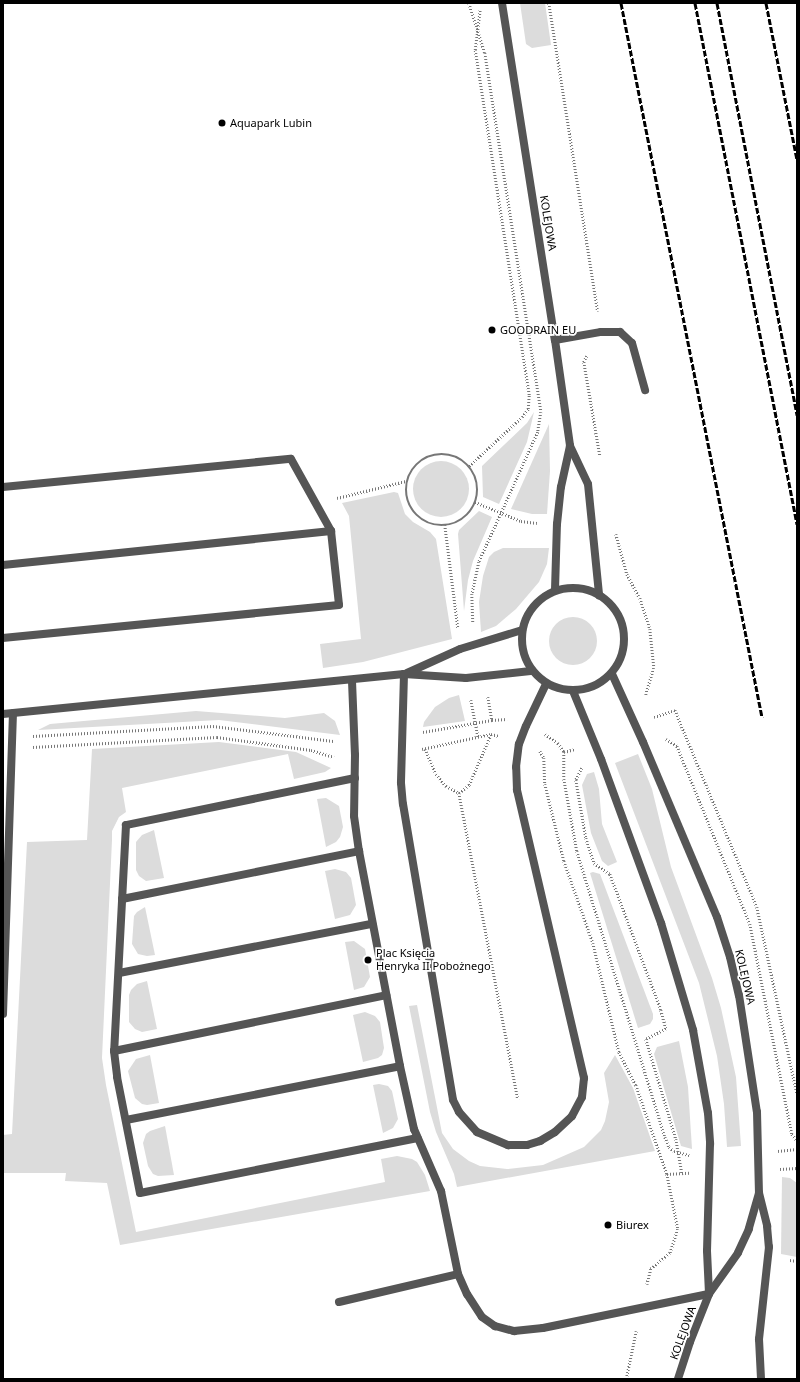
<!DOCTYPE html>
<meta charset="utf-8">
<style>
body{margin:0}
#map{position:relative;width:800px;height:1382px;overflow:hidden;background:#fff;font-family:"Noto Sans",sans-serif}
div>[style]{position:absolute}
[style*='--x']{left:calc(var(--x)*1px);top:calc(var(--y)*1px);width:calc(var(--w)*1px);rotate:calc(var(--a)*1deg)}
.green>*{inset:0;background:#dcdcdc}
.round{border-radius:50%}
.path>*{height:2.5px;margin-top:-1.25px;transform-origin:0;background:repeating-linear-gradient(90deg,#777 0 1px,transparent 0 3px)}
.path>.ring{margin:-1.25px;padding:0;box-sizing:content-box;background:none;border:2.5px solid #777;border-radius:50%}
.service>*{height:8px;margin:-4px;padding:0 4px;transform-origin:4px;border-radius:4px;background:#555}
.minor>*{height:8px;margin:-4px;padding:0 4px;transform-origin:4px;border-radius:4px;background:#555}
.tertiary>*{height:8px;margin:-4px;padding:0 4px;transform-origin:4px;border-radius:4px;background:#555}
.tertiary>.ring{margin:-4px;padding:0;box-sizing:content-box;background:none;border:8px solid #555;border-radius:50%}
.rail>*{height:3px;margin-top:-1.5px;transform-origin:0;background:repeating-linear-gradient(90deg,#000 0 6px,transparent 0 8px)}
.dots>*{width:11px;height:11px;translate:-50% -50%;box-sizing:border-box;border:2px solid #fff;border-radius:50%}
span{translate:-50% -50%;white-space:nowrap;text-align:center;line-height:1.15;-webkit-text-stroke:3.5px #fff;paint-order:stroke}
.poi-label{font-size:11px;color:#000}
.left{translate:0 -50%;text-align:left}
.street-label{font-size:11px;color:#000}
.frame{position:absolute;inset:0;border:4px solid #000;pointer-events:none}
</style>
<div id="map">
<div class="green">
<div style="clip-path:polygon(520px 3px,545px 3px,551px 45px,532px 48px,526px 44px)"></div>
<div style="clip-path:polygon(534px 412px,527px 442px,499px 504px,483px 497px,482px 466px,527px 423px)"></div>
<div style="clip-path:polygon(549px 424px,550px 471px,547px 514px,532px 514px,511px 509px)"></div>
<div class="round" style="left:413px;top:461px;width:56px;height:56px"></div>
<div style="clip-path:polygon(394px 492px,398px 493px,405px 514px,413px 522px,430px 532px,436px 539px,452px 639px,363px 662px,323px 668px,320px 644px,361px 639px,349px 516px,342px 503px)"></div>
<div style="clip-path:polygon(479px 511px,492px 517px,473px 561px,468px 580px,464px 611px,458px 534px,459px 530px)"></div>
<div style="clip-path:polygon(503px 548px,549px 548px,547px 564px,539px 582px,516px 609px,496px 626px,481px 632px,479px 602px,483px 576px,489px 557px,494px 552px)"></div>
<div class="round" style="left:549px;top:617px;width:48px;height:48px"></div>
<div style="clip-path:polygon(459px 695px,465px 721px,423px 727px,424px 722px,435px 707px,449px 698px)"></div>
<div style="clip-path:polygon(196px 711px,285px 718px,324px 713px,335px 721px,340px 735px,219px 720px,38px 730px,50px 724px)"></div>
<div style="clip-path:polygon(219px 742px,296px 752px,331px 768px,325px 772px,294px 779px,288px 754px,122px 788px,126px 812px,119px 817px,112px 831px,112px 840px,102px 1058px,106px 1085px,136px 1232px,385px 1182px,381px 1159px,397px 1156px,412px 1159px,417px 1162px,425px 1175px,430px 1191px,120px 1245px,107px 1183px,65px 1181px,66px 1173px,3px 1173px,3px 1135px,12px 1134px,27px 842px,87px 840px,92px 749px)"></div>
<div style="clip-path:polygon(638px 754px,652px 789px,671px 867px,712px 978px,721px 1008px,736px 1077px,741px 1146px,727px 1147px,724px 1104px,717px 1056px,699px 983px,615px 763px)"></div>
<div style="clip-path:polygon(594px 772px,599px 789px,602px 824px,617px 862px,608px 866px,602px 861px,591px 833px,582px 785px,587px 774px)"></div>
<div style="clip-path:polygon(326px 798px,339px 806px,343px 827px,340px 837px,336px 842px,326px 847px,317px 799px)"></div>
<div style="clip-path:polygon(154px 830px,164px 878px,146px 881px,139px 876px,136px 870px,136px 842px,142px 835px)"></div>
<div style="clip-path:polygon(335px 869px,346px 872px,351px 878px,356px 905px,350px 915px,335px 919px,325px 871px)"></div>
<div style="clip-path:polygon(593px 872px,600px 874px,653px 1014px,653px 1019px,650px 1024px,638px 1028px,590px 873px)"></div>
<div style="clip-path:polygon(145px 907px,155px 955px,147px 956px,138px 954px,132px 944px,134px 916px,137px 912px)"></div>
<div style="clip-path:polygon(354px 941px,365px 949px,370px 977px,364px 987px,354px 990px,345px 942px)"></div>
<div style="clip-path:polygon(147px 981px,157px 1029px,142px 1032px,135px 1029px,129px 1022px,129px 995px,131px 990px,137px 984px)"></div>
<div style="clip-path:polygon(417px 1005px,442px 1133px,453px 1149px,469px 1161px,480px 1166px,507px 1169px,543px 1165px,584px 1147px,601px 1130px,605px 1121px,609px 1102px,604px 1073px,615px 1055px,633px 1088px,655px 1151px,457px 1187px,454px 1174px,436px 1132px,430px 1112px,409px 1006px)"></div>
<div style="clip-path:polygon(365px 1012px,375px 1016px,380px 1022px,384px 1048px,382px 1055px,378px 1058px,363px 1062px,353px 1015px)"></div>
<div style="clip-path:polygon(679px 1041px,688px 1087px,692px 1149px,681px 1146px,654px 1054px,657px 1047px)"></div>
<div style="clip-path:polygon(150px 1055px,159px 1103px,147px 1105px,142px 1104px,135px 1098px,128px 1071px,136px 1059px)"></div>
<div style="clip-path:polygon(379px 1084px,388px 1086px,392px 1091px,398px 1119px,393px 1128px,383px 1133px,373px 1085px)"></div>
<div style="clip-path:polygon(165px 1126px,174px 1175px,158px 1176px,153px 1174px,148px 1166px,143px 1143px,146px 1134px,150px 1131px)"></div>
<div style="clip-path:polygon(782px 1177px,790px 1178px,797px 1183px,797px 1257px,781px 1254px)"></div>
</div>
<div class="path">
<div style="--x:469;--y:3;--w:52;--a:72.3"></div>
<div style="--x:485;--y:53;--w:363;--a:81.1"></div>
<div style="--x:541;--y:412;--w:20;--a:99"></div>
<div style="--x:538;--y:432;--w:143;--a:114.4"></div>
<div style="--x:479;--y:562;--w:33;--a:102"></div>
<div style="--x:472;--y:594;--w:29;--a:88"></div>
<div style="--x:549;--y:3;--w:312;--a:81"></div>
<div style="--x:587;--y:356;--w:7;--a:117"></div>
<div style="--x:584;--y:362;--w:95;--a:80.3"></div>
<div class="ring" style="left:406px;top:454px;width:69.5px;height:69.5px"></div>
<div style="--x:469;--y:466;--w:72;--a:-42.8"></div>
<div style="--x:522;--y:417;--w:10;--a:-53"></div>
<div style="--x:528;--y:409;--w:14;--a:-86"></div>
<div style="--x:529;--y:395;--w:349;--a:-98.9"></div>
<div style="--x:475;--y:50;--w:41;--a:-83"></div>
<div style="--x:337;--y:498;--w:71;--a:-13.8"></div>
<div style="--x:475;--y:502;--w:50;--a:22.4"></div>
<div style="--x:521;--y:521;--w:16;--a:7"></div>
<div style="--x:445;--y:525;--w:104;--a:82.8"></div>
<div style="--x:616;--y:534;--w:41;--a:74.6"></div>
<div style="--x:627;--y:574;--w:27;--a:62"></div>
<div style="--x:640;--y:598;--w:33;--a:72"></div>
<div style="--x:650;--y:629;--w:39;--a:84"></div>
<div style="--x:654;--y:668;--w:28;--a:107"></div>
<div style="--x:488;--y:697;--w:23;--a:80"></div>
<div style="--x:471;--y:700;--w:38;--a:79"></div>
<div style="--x:654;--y:717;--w:22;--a:-18"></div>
<div style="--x:675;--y:710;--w:213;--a:67.4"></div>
<div style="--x:757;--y:907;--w:191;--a:77.9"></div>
<div style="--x:423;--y:732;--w:70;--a:-9.9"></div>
<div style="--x:492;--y:720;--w:15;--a:-4"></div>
<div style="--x:545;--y:734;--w:16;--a:35"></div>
<div style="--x:558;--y:743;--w:11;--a:56"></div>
<div style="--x:564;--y:752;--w:27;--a:90"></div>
<div style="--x:564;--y:779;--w:73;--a:79.8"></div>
<div style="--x:577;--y:851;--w:299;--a:72.9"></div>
<div style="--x:665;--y:1137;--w:11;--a:68"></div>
<div style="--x:669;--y:1147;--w:6;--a:39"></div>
<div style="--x:674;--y:1151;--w:16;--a:15"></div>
<div style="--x:33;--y:736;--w:180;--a:-3.2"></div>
<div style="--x:213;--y:726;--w:121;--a:7.1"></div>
<div style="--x:666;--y:739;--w:13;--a:32"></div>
<div style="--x:677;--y:746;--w:192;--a:67.7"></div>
<div style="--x:750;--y:924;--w:214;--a:78.7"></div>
<div style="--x:792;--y:1134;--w:9;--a:54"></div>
<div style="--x:33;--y:747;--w:184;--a:-3.1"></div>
<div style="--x:217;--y:737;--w:95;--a:7.9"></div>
<div style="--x:311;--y:750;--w:24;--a:17"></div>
<div style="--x:422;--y:749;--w:71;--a:-12.3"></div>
<div style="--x:491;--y:734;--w:8;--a:14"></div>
<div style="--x:425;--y:749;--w:27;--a:66"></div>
<div style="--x:436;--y:774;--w:16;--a:50"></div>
<div style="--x:446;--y:786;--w:15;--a:28"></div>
<div style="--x:459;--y:793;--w:13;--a:-39"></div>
<div style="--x:469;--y:785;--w:56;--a:-66.7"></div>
<div style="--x:540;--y:751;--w:8;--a:60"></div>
<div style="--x:544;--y:758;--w:26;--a:88"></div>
<div style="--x:545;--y:784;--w:79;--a:76.1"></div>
<div style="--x:564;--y:861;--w:87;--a:70.5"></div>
<div style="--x:593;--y:943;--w:112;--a:76.6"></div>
<div style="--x:619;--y:1052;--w:37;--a:63"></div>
<div style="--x:636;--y:1085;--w:94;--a:70.8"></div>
<div style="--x:667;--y:1174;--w:56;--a:78.7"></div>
<div style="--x:678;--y:1229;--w:25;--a:108"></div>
<div style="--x:670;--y:1253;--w:25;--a:140"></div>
<div style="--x:651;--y:1269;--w:16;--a:104"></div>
<div style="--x:564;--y:752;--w:11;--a:-15"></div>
<div style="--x:582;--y:768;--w:13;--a:117"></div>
<div style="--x:576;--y:780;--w:59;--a:80.2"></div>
<div style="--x:586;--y:838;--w:26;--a:72"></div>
<div style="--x:594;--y:863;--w:19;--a:35"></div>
<div style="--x:610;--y:874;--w:145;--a:69.4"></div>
<div style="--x:661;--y:1010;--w:20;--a:75"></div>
<div style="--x:666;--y:1029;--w:22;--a:153"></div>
<div style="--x:646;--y:1039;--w:104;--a:73.3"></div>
<div style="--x:676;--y:1139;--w:36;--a:80"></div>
<div style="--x:459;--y:793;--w:312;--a:79.1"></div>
<div style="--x:778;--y:1151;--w:19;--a:-6"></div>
<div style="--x:780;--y:1169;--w:17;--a:-3"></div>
<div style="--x:667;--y:1174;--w:22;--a:-3"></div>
<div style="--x:790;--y:1260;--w:7;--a:8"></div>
<div style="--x:626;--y:1379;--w:49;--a:-78.2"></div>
</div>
<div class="service">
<div style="--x:555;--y:340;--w:47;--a:-9.9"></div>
<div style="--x:601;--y:332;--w:19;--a:0"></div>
<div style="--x:620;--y:332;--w:16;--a:43"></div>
<div style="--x:632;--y:343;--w:49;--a:74.5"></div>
<div style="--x:3;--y:487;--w:289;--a:-5.6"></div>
<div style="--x:291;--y:459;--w:82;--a:60.9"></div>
<div style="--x:331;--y:531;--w:74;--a:83.8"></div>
<div style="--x:339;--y:605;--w:338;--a:174.4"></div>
<div style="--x:3;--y:565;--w:330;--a:-5.9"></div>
<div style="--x:352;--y:681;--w:74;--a:87.7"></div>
<div style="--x:355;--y:755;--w:61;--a:90.9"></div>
<div style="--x:354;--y:816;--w:35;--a:82"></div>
<div style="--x:359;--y:851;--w:219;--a:79.2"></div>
<div style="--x:400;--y:1066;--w:65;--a:77.5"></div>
<div style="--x:414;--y:1129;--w:68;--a:66.5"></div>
<div style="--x:441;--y:1191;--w:85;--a:78.4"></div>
<div style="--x:458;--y:1274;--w:22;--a:66"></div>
<div style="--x:467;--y:1294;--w:27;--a:57"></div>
<div style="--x:482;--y:1317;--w:16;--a:35"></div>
<div style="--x:495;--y:1326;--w:20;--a:15"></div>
<div style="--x:514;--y:1331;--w:29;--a:-6"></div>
<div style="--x:543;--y:1328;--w:169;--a:-11.6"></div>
<div style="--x:3;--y:714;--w:403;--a:-5.7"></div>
<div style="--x:355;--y:778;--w:234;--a:168.4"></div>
<div style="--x:126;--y:825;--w:226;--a:93"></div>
<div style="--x:114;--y:1051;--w:26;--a:83"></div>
<div style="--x:117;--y:1077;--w:118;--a:78.8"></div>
<div style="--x:140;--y:1193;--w:283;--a:-11.2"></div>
<div style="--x:122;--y:899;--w:242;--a:-11.4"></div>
<div style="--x:119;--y:973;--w:258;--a:-11"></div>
<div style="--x:3;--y:1014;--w:301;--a:-88.1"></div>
<div style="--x:114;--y:1051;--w:278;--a:-11.6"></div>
<div style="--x:126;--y:1120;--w:279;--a:-11.1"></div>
<div style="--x:759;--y:1193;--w:34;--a:76"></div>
<div style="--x:767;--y:1226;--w:21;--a:85"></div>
<div style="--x:769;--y:1247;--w:93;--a:96.2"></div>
<div style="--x:759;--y:1339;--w:40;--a:87.1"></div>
<div style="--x:339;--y:1302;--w:122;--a:-13.2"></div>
</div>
<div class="minor">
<div style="--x:407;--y:673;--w:58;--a:-24.4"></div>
<div style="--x:460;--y:649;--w:65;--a:-17"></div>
<div style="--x:404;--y:674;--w:109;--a:91.6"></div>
<div style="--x:401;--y:783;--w:21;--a:85"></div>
<div style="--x:403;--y:804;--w:300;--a:80.4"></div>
<div style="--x:453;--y:1100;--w:13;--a:63"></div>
<div style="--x:459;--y:1112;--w:27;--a:48"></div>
<div style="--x:477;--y:1132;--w:34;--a:23"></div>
<div style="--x:508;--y:1145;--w:19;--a:0"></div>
<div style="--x:527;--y:1145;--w:14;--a:-17"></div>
<div style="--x:540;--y:1141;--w:17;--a:-31"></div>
<div style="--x:555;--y:1132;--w:23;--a:-43"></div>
<div style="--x:572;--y:1116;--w:21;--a:-62"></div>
<div style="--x:582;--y:1097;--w:19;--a:-84"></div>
<div style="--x:584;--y:1078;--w:296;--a:-103.1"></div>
<div style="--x:517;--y:790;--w:23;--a:-92"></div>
<div style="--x:516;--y:767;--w:23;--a:-83"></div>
<div style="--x:519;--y:744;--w:19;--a:-69"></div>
<div style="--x:526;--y:726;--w:47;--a:-64.5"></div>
<div style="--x:404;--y:674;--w:62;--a:3.7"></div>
<div style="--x:466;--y:678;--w:65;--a:-6.1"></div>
</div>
<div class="tertiary">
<div style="--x:502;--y:3;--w:341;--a:81.1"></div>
<div style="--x:555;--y:340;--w:107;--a:81.9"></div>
<div style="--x:570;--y:446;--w:42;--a:64.7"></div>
<div style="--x:588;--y:484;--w:112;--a:84.3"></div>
<div class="ring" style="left:522px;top:588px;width:94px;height:94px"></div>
<div style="--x:555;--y:590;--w:66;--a:-88.3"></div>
<div style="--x:557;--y:524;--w:37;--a:-84"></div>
<div style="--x:561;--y:487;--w:42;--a:-77.6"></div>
<div style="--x:612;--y:674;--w:75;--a:65.5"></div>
<div style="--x:643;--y:742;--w:190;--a:67.1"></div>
<div style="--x:717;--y:917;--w:42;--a:72"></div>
<div style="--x:730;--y:957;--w:39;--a:77"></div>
<div style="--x:739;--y:995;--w:118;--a:81.3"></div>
<div style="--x:757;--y:1112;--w:81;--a:88.6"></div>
<div style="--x:759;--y:1193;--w:37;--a:106"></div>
<div style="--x:749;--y:1229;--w:26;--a:115"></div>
<div style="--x:738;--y:1253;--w:50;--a:125.3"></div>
<div style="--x:709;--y:1294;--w:52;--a:111.6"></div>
<div style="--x:690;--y:1342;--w:39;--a:108"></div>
<div style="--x:573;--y:691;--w:74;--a:67.6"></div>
<div style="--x:601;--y:759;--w:175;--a:69.9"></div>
<div style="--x:661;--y:923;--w:112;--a:73.3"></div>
<div style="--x:693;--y:1030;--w:84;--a:79.8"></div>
<div style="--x:708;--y:1113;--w:31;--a:86"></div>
<div style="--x:710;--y:1144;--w:107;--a:91.6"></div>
<div style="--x:707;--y:1251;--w:43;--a:87.3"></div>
</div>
<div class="rail">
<div style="--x:621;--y:3;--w:728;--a:78.83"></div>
<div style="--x:695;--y:3;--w:531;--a:78.92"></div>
<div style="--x:717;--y:3;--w:420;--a:79"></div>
<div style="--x:766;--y:3;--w:160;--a:78.8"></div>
</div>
<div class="dots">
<div style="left:222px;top:123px;background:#000"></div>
<div style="left:492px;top:330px;background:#000"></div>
<div style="left:368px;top:960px;background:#000"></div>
<div style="left:608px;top:1225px;background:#000"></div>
</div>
<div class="poi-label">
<span class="left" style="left:230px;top:123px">Aquapark Lubin</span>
<span class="left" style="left:500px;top:330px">GOODRAIN EU</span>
<span class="left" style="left:376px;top:960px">Plac Księcia<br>Henryka II Pobożnego</span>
<span class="left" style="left:616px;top:1225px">Biurex</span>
</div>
<div class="street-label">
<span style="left:548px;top:223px;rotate:81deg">KOLEJOWA</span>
<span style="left:745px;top:977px;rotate:77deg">KOLEJOWA</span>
<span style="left:683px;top:1333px;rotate:-70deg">KOLEJOWA</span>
</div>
<div class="frame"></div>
</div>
